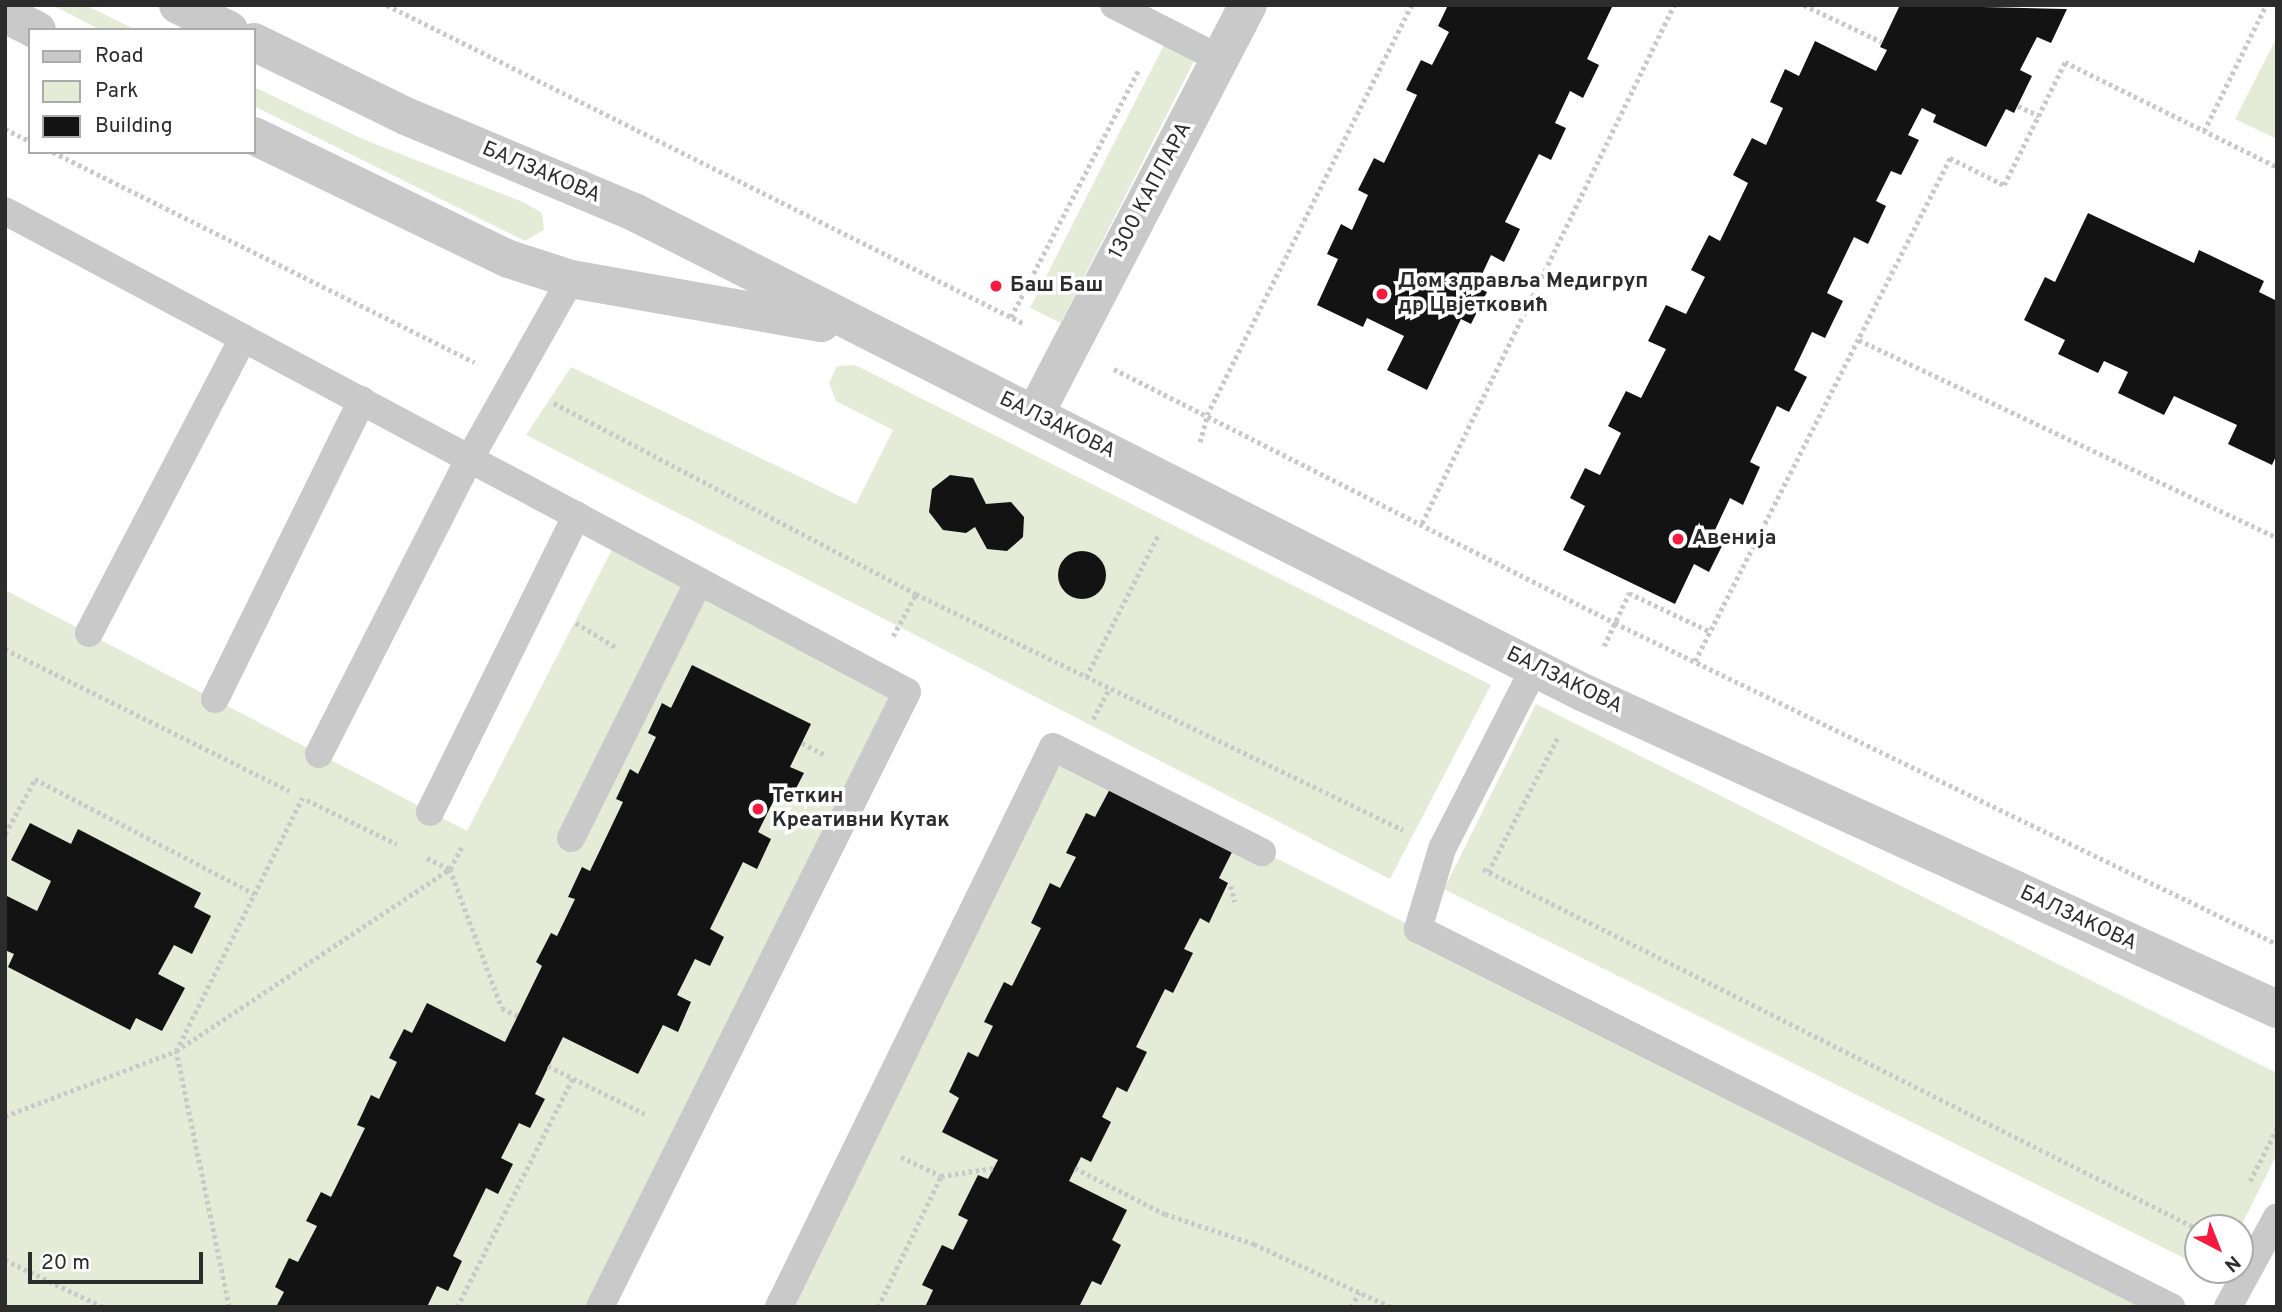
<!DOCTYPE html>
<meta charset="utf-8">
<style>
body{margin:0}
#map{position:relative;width:2282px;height:1312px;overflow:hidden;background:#fff;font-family:Overpass,sans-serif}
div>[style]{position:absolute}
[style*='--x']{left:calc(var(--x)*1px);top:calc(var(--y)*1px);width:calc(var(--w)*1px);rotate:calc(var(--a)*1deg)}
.green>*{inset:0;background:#e4ebd7;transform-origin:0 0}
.building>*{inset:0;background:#131313}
.round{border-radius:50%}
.path>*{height:4.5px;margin-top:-2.25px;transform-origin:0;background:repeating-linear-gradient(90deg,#c9c9c9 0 3.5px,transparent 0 7px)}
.lane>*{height:28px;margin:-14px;padding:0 14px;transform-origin:14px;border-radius:14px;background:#c9c9c9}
.street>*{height:38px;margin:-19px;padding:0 19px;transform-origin:19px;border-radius:19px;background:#c9c9c9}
.dots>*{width:19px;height:19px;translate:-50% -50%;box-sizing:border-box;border:4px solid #fff;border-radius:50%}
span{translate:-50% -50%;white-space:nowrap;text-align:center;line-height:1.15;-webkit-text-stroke:7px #fff;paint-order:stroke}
.street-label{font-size:21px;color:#2c2c2c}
.poi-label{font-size:21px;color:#2c2c2c;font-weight:700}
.left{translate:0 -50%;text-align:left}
.frame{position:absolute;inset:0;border:7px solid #2c2c2c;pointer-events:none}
.legend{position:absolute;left:28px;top:28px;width:228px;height:126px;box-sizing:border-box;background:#fff;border:2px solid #ababab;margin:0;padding:9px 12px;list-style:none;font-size:21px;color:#2c2c2c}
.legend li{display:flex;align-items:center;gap:14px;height:35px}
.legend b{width:35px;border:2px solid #ababab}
.north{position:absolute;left:2184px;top:1214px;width:70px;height:70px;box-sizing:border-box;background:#fff;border:2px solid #ababab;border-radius:50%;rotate:138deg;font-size:19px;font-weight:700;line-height:28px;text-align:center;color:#2c2c2c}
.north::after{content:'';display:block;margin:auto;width:24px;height:32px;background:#f61a40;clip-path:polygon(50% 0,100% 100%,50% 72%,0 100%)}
.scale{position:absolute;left:28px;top:1252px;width:175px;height:32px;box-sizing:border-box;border:4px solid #2c2c2c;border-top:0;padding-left:9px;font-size:21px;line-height:24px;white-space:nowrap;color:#2c2c2c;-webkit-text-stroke:5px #fff;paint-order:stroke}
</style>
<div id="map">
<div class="green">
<div style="clip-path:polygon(52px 5px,85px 5px,136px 30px,101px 30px)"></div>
<div style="clip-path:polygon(2277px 37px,2277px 139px,2235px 119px)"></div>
<div style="left:1165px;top:43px;width:34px;height:297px;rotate:27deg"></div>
<div style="clip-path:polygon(254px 87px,365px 140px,525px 203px,542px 213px,544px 230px,525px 241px,254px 106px)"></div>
<div style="clip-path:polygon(855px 365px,1491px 685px,1390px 879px,526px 435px,571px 367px,856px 504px,893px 430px,836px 401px,829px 383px,837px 366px)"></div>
<div style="clip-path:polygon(618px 538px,909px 693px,601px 1307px,5px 1307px,5px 590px,467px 831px)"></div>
<div style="clip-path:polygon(1536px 704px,2277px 1073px,2277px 1154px,2240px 1228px,2198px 1228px,2198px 1265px,1444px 889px)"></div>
<div style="clip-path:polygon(1053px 747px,2080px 1259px,2171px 1307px,780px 1307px)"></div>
</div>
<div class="building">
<div style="clip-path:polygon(1448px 5px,1613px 5px,1587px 59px,1599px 65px,1583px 98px,1570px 91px,1555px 123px,1566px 128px,1551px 160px,1539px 154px,1505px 222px,1520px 229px,1504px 262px,1491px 255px,1476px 287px,1487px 292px,1471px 324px,1461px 319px,1427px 390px,1387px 370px,1404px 336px,1367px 318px,1363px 327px,1317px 305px,1338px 259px,1327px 254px,1341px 224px,1352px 230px,1368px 195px,1358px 190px,1374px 158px,1384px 163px,1417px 95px,1406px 90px,1421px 60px,1432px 65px,1449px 32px,1438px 26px)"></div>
<div style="clip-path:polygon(1900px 5px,2067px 9px,2051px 43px,2037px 37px,2020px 70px,2032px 76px,2014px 113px,2006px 109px,1986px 147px,1933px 122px,1936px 115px,1922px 108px,1908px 135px,1919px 140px,1901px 175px,1891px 171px,1876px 201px,1886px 206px,1868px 244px,1854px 237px,1827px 293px,1843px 301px,1825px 338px,1812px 332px,1794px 370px,1807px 377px,1789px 412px,1777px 406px,1750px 462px,1760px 467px,1743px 505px,1730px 498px,1715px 530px,1727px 536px,1709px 572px,1694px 564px,1675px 604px,1563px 550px,1585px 506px,1570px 498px,1585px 468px,1600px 475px,1621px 433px,1608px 426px,1626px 391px,1641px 398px,1666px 349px,1648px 341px,1666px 305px,1686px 314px,1705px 277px,1691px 270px,1709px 235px,1720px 241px,1748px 183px,1733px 175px,1752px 138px,1766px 145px,1783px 108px,1770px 102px,1785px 69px,1799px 76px,1815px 41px,1876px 71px,1887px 50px,1880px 47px)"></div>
<div style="clip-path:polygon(2088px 213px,2194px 263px,2199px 250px,2264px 281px,2259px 292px,2277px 301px,2277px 454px,2272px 465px,2228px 444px,2237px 425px,2174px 396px,2164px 415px,2118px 393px,2128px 372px,2104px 361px,2098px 373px,2058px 354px,2065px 340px,2024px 320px,2045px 277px,2055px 282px)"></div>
<div style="clip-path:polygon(950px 475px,973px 478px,986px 504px,1011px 502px,1024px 517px,1023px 537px,1007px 551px,987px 549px,975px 527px,966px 533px,943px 530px,929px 512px,932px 489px)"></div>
<div class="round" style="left:1058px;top:551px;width:48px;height:48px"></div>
<div style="clip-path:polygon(692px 665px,811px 724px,790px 767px,804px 773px,789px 802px,776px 796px,758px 832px,771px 839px,757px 869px,743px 862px,710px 929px,724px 937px,710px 966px,695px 959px,677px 995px,691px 1002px,678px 1032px,663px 1025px,638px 1074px,563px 1037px,535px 1094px,545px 1099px,530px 1128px,519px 1123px,501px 1158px,513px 1164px,498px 1194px,486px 1188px,453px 1256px,462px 1261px,448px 1291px,437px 1286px,427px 1307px,276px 1307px,284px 1292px,275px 1287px,289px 1258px,298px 1262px,317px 1226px,306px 1221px,321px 1192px,331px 1197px,365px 1128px,357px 1125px,371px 1095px,379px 1099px,397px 1062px,389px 1058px,404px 1029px,412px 1033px,427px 1003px,505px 1042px,542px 966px,536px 962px,551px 933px,557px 936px,575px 899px,568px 897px,582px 867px,590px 871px,623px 802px,616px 799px,630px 769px,638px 774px,656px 737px,648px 733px,662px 703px,671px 708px)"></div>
<div style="clip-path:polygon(1111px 787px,1234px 848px,1219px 878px,1228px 883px,1209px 923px,1200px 918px,1184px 949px,1193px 953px,1173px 993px,1165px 989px,1136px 1047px,1147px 1052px,1127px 1092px,1117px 1087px,1102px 1117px,1111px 1122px,1091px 1162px,1081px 1157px,1069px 1181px,1127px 1210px,1112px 1240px,1121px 1245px,1101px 1285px,1092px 1281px,1079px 1307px,925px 1307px,933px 1290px,922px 1285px,942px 1245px,953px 1250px,968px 1220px,958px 1215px,978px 1175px,988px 1179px,998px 1160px,942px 1132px,959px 1098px,949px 1092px,968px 1052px,978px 1057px,993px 1026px,984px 1022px,1004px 982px,1012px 986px,1041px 928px,1031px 923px,1050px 883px,1060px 888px,1076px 857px,1066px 853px,1086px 813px,1095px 817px)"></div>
<div style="clip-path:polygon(30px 823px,71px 844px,78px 829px,201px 893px,194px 907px,211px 916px,192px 954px,174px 945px,158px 974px,185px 988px,162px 1031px,136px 1018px,130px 1030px,8px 967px,14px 954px,5px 950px,5px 895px,37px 911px,51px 881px,11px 860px)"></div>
</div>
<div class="path">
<div style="--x:387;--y:5;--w:713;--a:26.57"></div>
<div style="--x:1804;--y:5;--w:86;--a:25.4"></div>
<div style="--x:2018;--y:106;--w:23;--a:25"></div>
<div style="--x:5;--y:129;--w:28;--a:26"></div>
<div style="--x:2204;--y:131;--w:140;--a:-63.8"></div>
<div style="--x:53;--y:152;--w:471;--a:26.5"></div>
<div style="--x:1011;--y:317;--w:279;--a:-62.7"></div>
<div style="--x:1859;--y:340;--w:463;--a:25.3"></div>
<div style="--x:1114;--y:369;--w:562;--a:26.88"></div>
<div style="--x:1615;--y:623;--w:736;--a:25.87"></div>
<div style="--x:554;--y:403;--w:409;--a:27.8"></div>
<div style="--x:916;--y:594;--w:541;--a:25.85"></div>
<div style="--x:1200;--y:442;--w:28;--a:-75"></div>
<div style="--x:1207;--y:415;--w:458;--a:-63.5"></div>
<div style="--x:1422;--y:523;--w:576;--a:-64.06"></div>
<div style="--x:576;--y:623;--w:48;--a:31.4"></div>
<div style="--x:893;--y:636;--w:48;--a:-61.3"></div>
<div style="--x:1604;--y:646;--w:59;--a:-64.7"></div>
<div style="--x:1629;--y:593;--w:91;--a:25.4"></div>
<div style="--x:5;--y:649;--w:318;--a:26.5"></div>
<div style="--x:1695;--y:661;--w:564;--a:-63.12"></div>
<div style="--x:1950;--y:158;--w:60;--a:26.6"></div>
<div style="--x:2004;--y:185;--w:137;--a:-63.6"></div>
<div style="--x:2065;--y:62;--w:237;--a:26.3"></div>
<div style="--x:1086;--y:677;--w:161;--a:-63.1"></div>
<div style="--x:1093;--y:719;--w:34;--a:-62"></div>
<div style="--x:802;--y:743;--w:28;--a:27"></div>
<div style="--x:307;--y:800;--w:100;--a:26.1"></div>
<div style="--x:5;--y:834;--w:63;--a:-61.4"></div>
<div style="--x:35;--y:779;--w:248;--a:27.6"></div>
<div style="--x:427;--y:858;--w:25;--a:26"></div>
<div style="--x:450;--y:869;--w:148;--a:69.5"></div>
<div style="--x:502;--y:1008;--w:18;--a:27"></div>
<div style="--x:1483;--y:869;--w:801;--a:26.73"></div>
<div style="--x:1488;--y:872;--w:154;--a:-62.6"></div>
<div style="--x:1231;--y:886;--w:16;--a:76"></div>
<div style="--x:548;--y:1066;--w:108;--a:26.3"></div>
<div style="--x:5;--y:1116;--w:183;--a:-20.8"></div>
<div style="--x:176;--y:1051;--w:329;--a:-33.6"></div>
<div style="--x:450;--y:869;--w:26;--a:-62"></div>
<div style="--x:901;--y:1157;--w:44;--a:25.4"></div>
<div style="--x:941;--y:1176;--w:53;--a:-8.7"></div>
<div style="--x:1075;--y:1168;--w:101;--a:27.1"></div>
<div style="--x:1165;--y:1214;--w:94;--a:18.6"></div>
<div style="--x:1254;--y:1244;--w:151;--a:24.7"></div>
<div style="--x:2250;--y:1181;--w:59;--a:-63"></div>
<div style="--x:5;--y:1260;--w:109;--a:25.6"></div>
<div style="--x:229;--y:1307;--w:261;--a:-101.7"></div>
<div style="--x:176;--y:1051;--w:283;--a:-63.5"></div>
<div style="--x:457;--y:1307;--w:258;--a:-63.2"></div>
<div style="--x:878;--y:1307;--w:145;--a:-64.3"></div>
<div style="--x:1351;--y:1307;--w:17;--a:-62"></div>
</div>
<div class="lane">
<div style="--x:1114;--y:5;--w:119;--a:27"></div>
<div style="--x:5;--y:211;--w:1022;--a:28.07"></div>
<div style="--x:907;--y:692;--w:687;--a:116.53"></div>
<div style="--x:89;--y:633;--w:333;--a:-62.4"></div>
<div style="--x:1535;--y:667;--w:204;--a:117.1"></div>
<div style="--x:1442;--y:849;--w:84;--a:106.7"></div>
<div style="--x:1418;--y:929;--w:843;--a:26.66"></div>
<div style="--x:215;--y:699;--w:333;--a:-63.8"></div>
<div style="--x:319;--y:754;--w:332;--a:-63"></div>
<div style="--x:470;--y:458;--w:206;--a:-60.6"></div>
<div style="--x:430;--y:812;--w:331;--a:-63.7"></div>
<div style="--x:571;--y:838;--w:285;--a:-63.5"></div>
<div style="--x:779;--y:1307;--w:623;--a:-63.93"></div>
<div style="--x:1053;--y:747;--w:234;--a:26.7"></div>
<div style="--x:2228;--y:1307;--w:102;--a:-61.4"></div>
</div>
<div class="street">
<div style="--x:178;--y:5;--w:57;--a:26.1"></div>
<div style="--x:5;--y:14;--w:36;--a:27"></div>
<div style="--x:254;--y:42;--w:171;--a:26"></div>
<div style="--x:408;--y:117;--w:247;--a:22.8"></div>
<div style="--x:636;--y:213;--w:1060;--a:26.86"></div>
<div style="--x:1582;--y:692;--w:764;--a:24.52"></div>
<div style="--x:254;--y:136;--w:283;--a:25.8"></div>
<div style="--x:509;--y:259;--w:65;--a:17.9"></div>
<div style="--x:571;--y:279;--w:254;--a:10"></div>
<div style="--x:1035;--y:414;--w:461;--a:-62.5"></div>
</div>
<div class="dots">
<div style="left:996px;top:286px;background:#f61a40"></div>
<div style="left:1382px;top:294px;background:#f61a40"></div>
<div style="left:1678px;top:539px;background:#f61a40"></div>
<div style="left:758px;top:809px;background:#f61a40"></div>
</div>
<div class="street-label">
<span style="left:541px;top:173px;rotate:23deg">БАЛЗАКОВА</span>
<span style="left:1151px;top:191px;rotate:-62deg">1300 КАПЛАРА</span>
<span style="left:1057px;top:426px;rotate:26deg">БАЛЗАКОВА</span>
<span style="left:1564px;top:681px;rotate:26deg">БАЛЗАКОВА</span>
<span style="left:2078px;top:919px;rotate:25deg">БАЛЗАКОВА</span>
</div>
<div class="poi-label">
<span class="left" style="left:1398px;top:294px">Дом здравља Медигруп<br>др Цвјетковић</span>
<span class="left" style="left:1010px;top:286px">Баш Баш</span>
<span class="left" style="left:1692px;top:539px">Авенија</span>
<span class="left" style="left:772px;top:809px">Теткин<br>Креативни Кутак</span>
</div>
<div class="frame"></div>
<ul class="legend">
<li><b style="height:9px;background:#c9c9c9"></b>Road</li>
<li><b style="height:19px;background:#e4ebd7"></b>Park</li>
<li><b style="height:19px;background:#131313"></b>Building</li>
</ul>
<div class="north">N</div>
<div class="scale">20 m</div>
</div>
